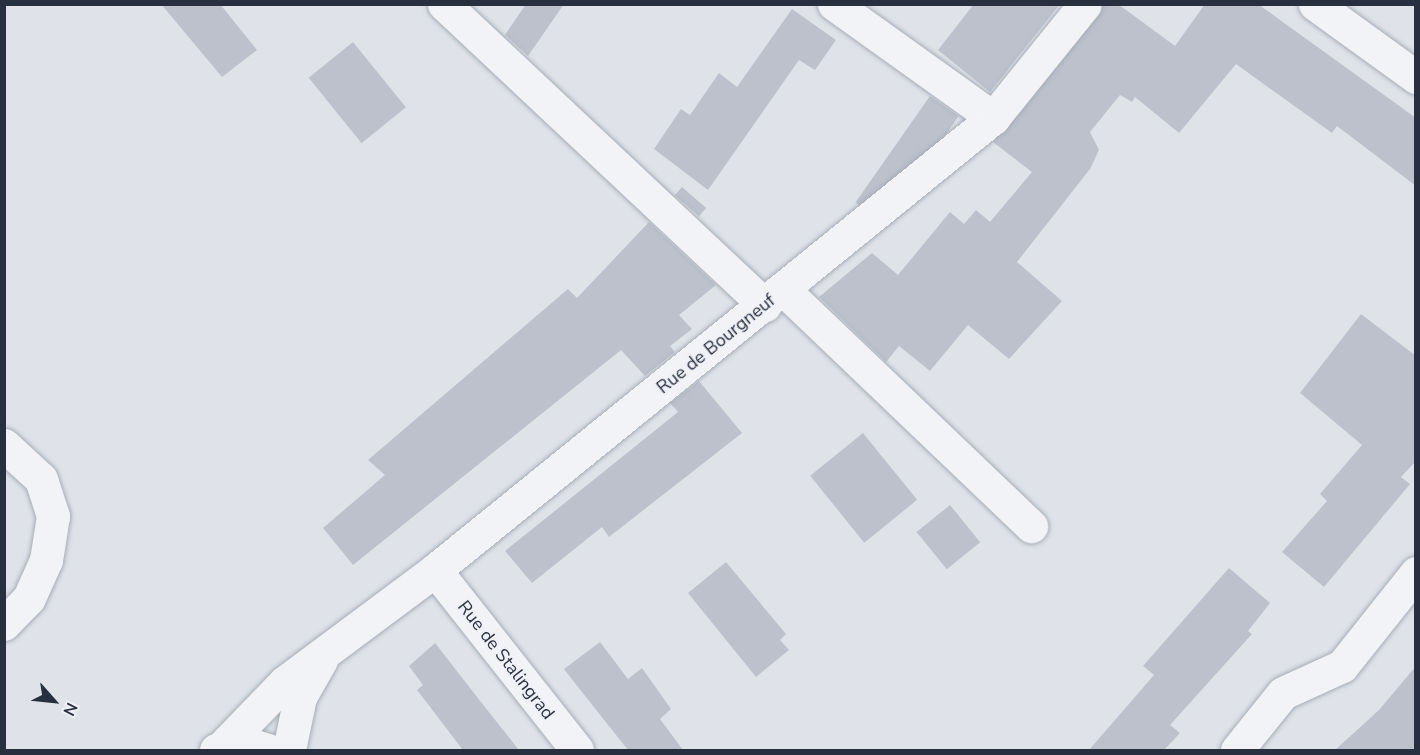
<!DOCTYPE html>
<style>
body{margin:0}
#map{position:relative;width:1420px;height:755px;overflow:hidden;background:#dfe3e9;font-family:"Nunito Sans",sans-serif}
div>[style]{position:absolute}
[style*='--x']{left:calc(var(--x)*1px);top:calc(var(--y)*1px);width:calc(var(--w)*1px);rotate:calc(var(--a)*1deg)}
.building>*{inset:0;background:#bcc1cc;transform-origin:0 0}
.roads{filter:drop-shadow(0 0 2px #a8adb6) drop-shadow(0 0 2px #a8adb6)}
.minor>*{height:33px;margin:-16.5px;padding:0 16.5px;transform-origin:16.5px;border-radius:16.5px;background:#f2f3f7}
span{translate:-50% -50%;white-space:nowrap;text-align:center;line-height:1.15;-webkit-text-stroke:4.5px #eff1f6;paint-order:stroke}
.street-label{font-size:18px;color:#283040}
.frame{position:absolute;inset:0;border:6px solid #283040;pointer-events:none}
.north{position:absolute;left:24px;top:671px;width:60px;height:60px;-webkit-text-stroke:4px #eff1f6;paint-order:stroke;rotate:117deg;font-size:16px;font-weight:700;line-height:24px;text-align:center;color:#283040}
.north::after{content:'';display:block;margin:auto;width:21px;height:27px;background:#283040;clip-path:polygon(50% 0,100% 100%,50% 72%,0 100%)}
</style>
<div id="map">
<div class="building">
<div style="clip-path:polygon(161px 4px,220px 4px,257px 50px,222px 77px)"></div>
<div style="clip-path:polygon(526px 4px,564px 4px,528px 56px,505px 35px)"></div>
<div style="clip-path:polygon(974px 4px,1060px 4px,990px 92px,938px 50px)"></div>
<div style="clip-path:polygon(1103px 4px,1118px 4px,1175px 46px,1205px 4px,1258px 4px,1416px 118px,1416px 186px,1337px 126px,1332px 133px,1236px 64px,1179px 133px,1135px 97px,1132px 102px,1120px 95px,1090px 132px,1099px 150px,1090px 169px,1017px 262px,1062px 301px,1009px 359px,968px 325px,930px 371px,899px 346px,886px 362px,819px 297px,872px 253px,898px 275px,950px 212px,964px 224px,976px 210px,990px 222px,1032px 172px,993px 142px)"></div>
<div style="clip-path:polygon(792px 9px,836px 40px,815px 70px,799px 60px,708px 190px,654px 149px,681px 109px,690px 115px,719px 73px,737px 87px)"></div>
<div style="left:353px;top:42px;width:84px;height:57px;rotate:51deg"></div>
<div style="left:930px;top:96px;width:35px;height:130px;rotate:35deg"></div>
<div style="left:682px;top:187px;width:32px;height:11px;rotate:41deg"></div>
<div style="clip-path:polygon(649px 222px,716px 285px,679px 315px,692px 329px,670px 346px,675px 352px,645px 376px,621px 350px,353px 565px,323px 528px,385px 475px,368px 460px,568px 289px,577px 298px)"></div>
<div style="clip-path:polygon(1361px 314px,1416px 356px,1416px 461px,1401px 477px,1410px 484px,1324px 587px,1282px 552px,1327px 501px,1320px 494px,1362px 445px,1300px 393px)"></div>
<div style="clip-path:polygon(699px 381px,742px 433px,609px 537px,602px 527px,532px 583px,505px 551px,678px 412px,670px 403px)"></div>
<div style="left:863px;top:433px;width:86px;height:68px;rotate:51deg"></div>
<div style="left:950px;top:505px;width:48px;height:43px;rotate:51deg"></div>
<div style="clip-path:polygon(726px 562px,786px 634px,780px 640px,789px 650px,756px 677px,688px 593px)"></div>
<div style="clip-path:polygon(1229px 568px,1270px 603px,1248px 631px,1252px 634px,1170px 725px,1180px 733px,1164px 750px,1089px 750px,1154px 675px,1143px 666px)"></div>
<div style="clip-path:polygon(600px 642px,628px 679px,642px 668px,671px 709px,660px 719px,683px 750px,628px 750px,578px 687px,564px 669px)"></div>
<div style="clip-path:polygon(435px 643px,481px 702px,519px 750px,463px 750px,417px 690px,423px 685px,409px 666px)"></div>
<div style="clip-path:polygon(1416px 666px,1416px 750px,1335px 750px,1379px 710px)"></div>
</div>
<div class="roads">
<div class="minor">
<div style="--x:444;--y:4;--w:440;--a:43.2"></div>
<div style="--x:834;--y:4;--w:196;--a:35.6"></div>
<div style="--x:1315;--y:4;--w:125;--a:35.9"></div>
<div style="--x:784;--y:290;--w:342;--a:43.7"></div>
<div style="--x:4;--y:445;--w:50;--a:42.6"></div>
<div style="--x:41;--y:479;--w:39;--a:72"></div>
<div style="--x:53;--y:516;--w:45;--a:99"></div>
<div style="--x:46;--y:560;--w:42;--a:114.1"></div>
<div style="--x:29;--y:598;--w:36;--a:134"></div>
<div style="--x:435;--y:570;--w:229;--a:51.7"></div>
<div style="--x:223;--y:746;--w:89;--a:-45.9"></div>
<div style="--x:285;--y:682;--w:187;--a:-36.7"></div>
<div style="--x:435;--y:570;--w:718;--a:-39.01"></div>
<div style="--x:993;--y:118;--w:146;--a:-51.1"></div>
<div style="--x:216;--y:750;--w:30;--a:-14"></div>
<div style="--x:245;--y:743;--w:24;--a:17"></div>
<div style="--x:289;--y:750;--w:54;--a:-78.3"></div>
<div style="--x:300;--y:697;--w:43;--a:-60.4"></div>
<div style="--x:1237;--y:750;--w:73;--a:-51.1"></div>
<div style="--x:1283;--y:693;--w:65;--a:-24.6"></div>
<div style="--x:1342;--y:666;--w:119;--a:-51.5"></div>
</div>
</div>
<div class="street-label">
<span style="left:716px;top:344px;rotate:-39deg">Rue de Bourgneuf</span>
<span style="left:506px;top:660px;rotate:52deg">Rue de Stalingrad</span>
</div>
<div class="frame"></div>
<div class="north">N</div>
</div>
